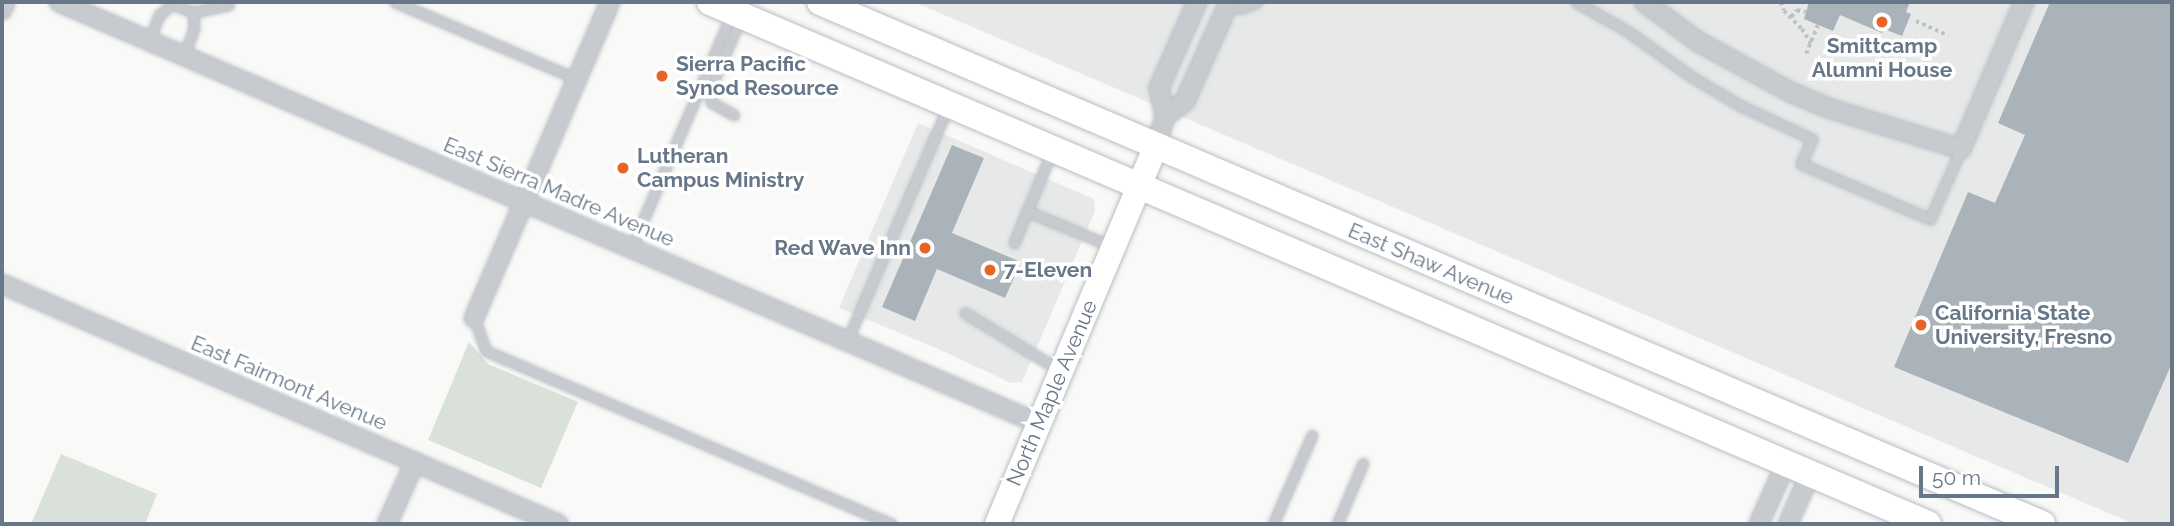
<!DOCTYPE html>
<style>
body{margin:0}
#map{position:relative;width:2174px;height:526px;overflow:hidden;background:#f9f9f7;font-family:Raleway,sans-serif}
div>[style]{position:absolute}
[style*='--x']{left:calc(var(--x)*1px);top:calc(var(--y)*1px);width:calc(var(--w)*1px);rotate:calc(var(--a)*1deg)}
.built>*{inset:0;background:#e7e8e8}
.green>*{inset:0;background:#dae1d8}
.building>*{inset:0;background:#abb3ba}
.path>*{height:3.5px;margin-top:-1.75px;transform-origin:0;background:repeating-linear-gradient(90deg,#bec1c4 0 3.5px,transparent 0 7px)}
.roads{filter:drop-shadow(0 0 2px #b9bec3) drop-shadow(0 0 2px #b9bec3)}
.lane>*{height:9px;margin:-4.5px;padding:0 4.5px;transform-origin:4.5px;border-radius:4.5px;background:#c7cace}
.street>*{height:18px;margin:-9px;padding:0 9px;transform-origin:9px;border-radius:9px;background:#c7cace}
.secondary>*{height:24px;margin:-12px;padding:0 12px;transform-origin:12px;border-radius:12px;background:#fff}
.primary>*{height:26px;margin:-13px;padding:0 13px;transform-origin:13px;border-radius:13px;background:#fff}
.dots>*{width:19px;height:19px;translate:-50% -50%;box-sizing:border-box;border:4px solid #fff;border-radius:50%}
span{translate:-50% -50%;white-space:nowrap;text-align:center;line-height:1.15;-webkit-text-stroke:7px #fff;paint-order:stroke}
.poi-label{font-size:21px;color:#677789;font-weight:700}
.left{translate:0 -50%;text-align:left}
.right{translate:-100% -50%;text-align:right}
.street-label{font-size:21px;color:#677789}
.frame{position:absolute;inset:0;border:4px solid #677789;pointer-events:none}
.scale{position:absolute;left:1919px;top:466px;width:140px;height:32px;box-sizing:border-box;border:4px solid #677789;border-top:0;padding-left:9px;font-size:21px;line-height:24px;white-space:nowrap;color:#677789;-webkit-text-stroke:5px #fff;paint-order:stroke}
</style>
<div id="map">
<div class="built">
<div style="clip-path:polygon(914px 2px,2172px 2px,2172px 524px,2134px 524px)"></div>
<div style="clip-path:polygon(918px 123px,1094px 199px,1095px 211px,1022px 382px,1011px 383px,934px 347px,839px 308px)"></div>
</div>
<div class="green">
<div style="clip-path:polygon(469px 342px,488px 364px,578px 402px,541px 488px,428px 440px)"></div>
<div style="clip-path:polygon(61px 454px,157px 494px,145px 524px,31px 524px)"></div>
</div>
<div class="building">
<div style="clip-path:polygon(1809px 2px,1910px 2px,1906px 12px,1911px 14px,1902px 36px,1884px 29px,1882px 33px,1840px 15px,1833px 31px,1804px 19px)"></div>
<div style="clip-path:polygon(2050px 2px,2172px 2px,2172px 363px,2128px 463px,1894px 367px,1968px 192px,1995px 203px,2025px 135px,1998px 123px)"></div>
<div style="clip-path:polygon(952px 145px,984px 158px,952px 233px,1021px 262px,1005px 298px,937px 269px,915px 321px,882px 307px)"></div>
</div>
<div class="path">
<div style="--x:1781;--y:2;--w:9;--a:72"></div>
<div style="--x:1784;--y:11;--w:25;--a:45"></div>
<div style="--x:1802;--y:29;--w:17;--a:57"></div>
<div style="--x:1791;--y:17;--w:9;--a:-49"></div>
<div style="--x:1797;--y:10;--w:9;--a:13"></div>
<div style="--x:1916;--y:21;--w:35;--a:24"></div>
<div style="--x:1806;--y:54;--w:31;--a:-68"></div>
</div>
<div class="roads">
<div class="lane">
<div style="--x:395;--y:2;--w:198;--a:22.9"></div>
<div style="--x:1576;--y:2;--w:59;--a:29.6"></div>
<div style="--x:1627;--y:31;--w:80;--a:35.3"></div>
<div style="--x:1692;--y:77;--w:55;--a:30.8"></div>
<div style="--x:1739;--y:105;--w:81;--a:25"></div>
<div style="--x:1812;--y:139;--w:27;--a:114"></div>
<div style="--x:1801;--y:164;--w:140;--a:23.1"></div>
<div style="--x:1930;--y:219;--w:77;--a:-66.1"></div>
<div style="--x:1227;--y:7;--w:15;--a:4"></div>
<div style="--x:1242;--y:8;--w:16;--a:-22"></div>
<div style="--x:193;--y:12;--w:36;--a:-11"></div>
<div style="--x:228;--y:5;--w:3;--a:-72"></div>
<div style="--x:149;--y:40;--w:27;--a:-68"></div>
<div style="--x:159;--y:15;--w:17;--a:-40"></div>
<div style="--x:172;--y:4;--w:22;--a:21"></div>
<div style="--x:193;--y:12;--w:16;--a:86"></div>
<div style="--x:194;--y:28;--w:30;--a:110"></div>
<div style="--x:734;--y:115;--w:26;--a:-151"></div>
<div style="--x:711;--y:102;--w:11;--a:-100"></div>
<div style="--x:709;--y:91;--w:81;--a:-66.6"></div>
<div style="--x:1052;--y:151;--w:65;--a:112.6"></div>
<div style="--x:1027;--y:211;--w:93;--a:22.7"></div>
<div style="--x:1014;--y:243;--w:35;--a:-68"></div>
<div style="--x:631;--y:248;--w:256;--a:-66.7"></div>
<div style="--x:965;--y:313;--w:112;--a:31.1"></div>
<div style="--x:474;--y:318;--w:35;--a:70"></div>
<div style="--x:486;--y:351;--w:441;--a:23.1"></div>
<div style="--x:847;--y:341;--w:256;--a:-66.7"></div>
<div style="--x:1273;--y:524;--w:97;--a:-66.3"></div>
<div style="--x:1337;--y:524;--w:66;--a:-66.9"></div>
</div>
<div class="street">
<div style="--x:59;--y:2;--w:1068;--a:23.28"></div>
<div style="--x:1644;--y:2;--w:66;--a:36.3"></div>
<div style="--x:1697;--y:41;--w:106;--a:28.7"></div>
<div style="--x:1790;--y:92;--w:44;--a:22.5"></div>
<div style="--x:1831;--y:109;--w:136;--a:17.1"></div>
<div style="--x:1961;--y:149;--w:160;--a:-66.8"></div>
<div style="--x:2;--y:10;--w:9;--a:-69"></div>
<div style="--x:1165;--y:117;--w:26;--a:-39"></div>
<div style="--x:1185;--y:101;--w:108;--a:-66"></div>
<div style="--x:1156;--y:146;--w:30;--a:-73"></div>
<div style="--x:1165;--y:117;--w:30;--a:-102"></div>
<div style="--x:1159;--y:88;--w:94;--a:-66.2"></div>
<div style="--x:2;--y:284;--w:606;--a:23.35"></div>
<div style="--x:474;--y:318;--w:344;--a:-66.7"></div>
<div style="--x:387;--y:524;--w:68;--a:-65.7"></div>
<div style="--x:1759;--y:524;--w:67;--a:-66.1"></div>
<div style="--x:1788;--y:524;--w:55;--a:-66.3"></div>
</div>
<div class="secondary">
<div style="--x:997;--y:524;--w:410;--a:-67.2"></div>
</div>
<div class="primary">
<div style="--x:710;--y:2;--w:1325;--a:23.2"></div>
<div style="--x:820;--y:2;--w:1329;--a:23.13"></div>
</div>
</div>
<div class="dots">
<div style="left:1882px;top:22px;background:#e96327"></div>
<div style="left:662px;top:76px;background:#e96327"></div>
<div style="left:623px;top:168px;background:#e96327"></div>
<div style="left:925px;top:248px;background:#e96327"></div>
<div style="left:990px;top:270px;background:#e96327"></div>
<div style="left:1921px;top:325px;background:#e96327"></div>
</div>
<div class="poi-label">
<span style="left:1882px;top:58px">Smittcamp<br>Alumni House</span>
<span class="left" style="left:676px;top:76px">Sierra Pacific<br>Synod Resource</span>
<span class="left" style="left:637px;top:168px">Lutheran<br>Campus Ministry</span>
<span class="right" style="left:911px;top:248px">Red Wave Inn</span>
<span class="left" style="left:1004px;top:270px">7-Eleven</span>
<span class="left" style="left:1935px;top:325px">California State<br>University, Fresno</span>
</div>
<div class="street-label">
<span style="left:559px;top:192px;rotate:23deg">East Sierra Madre Avenue</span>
<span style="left:1431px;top:264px;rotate:23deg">East Shaw Avenue</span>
<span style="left:289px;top:383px;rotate:23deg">East Fairmont Avenue</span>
<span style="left:1052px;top:393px;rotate:-67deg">North Maple Avenue</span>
</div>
<div class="frame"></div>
<div class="scale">50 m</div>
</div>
